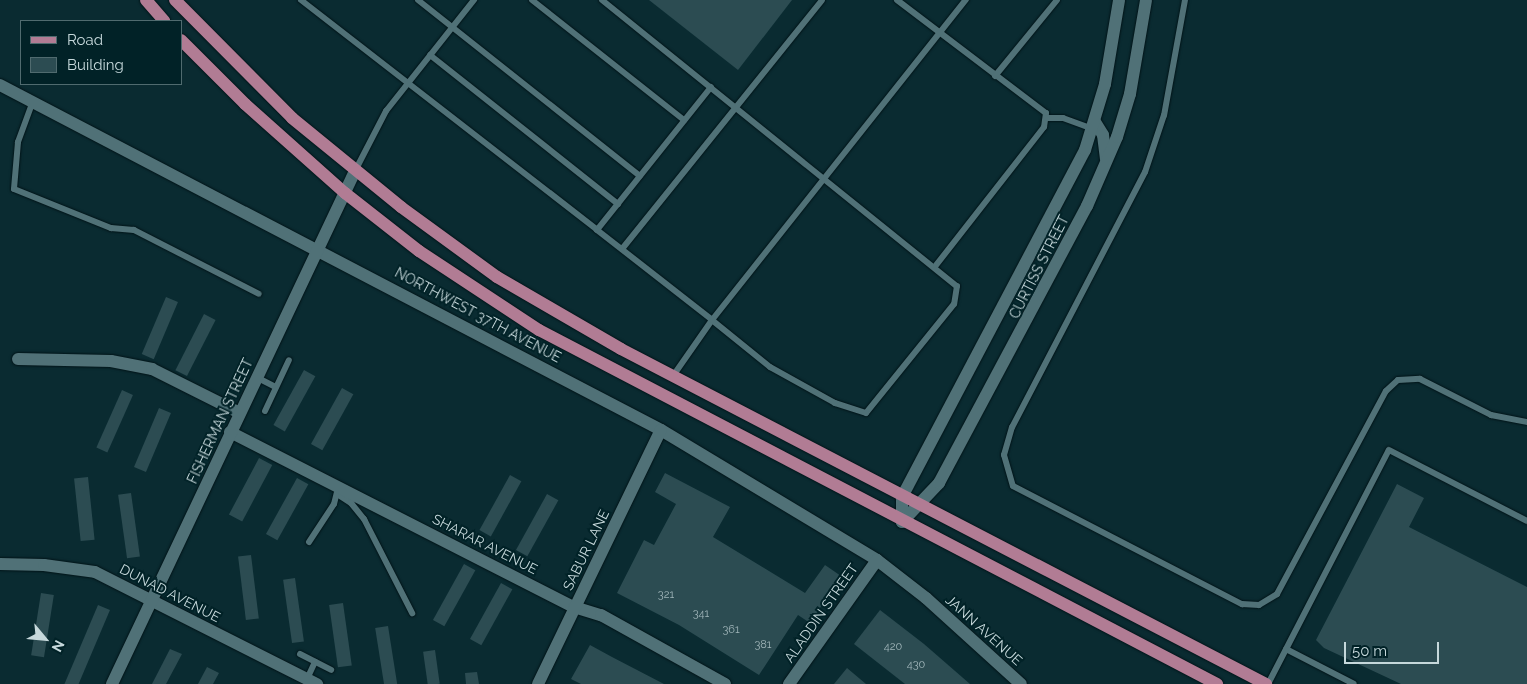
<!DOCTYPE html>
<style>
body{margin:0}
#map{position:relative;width:1527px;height:684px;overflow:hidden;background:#0a2b31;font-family:Raleway,sans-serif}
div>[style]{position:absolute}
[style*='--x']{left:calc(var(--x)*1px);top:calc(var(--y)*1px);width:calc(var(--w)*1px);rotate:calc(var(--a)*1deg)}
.building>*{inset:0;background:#2c4c52;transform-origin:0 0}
.roads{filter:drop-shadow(0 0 1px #001317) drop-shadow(0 0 1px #001317)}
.lane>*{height:6px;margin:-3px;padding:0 3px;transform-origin:3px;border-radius:3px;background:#507177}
.street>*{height:12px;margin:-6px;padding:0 6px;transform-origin:6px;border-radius:6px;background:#507177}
.secondary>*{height:12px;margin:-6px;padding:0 6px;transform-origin:6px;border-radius:6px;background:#507177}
.primary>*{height:12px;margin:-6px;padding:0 6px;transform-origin:6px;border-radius:6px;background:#b17c94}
span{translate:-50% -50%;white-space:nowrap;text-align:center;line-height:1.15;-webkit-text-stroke:4px #012227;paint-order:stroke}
.number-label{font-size:11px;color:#a0b5b9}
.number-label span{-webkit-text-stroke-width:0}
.street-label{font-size:14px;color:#c6d8db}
.legend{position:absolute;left:20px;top:20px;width:162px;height:65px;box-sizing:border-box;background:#012227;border:1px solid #506b6f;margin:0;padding:6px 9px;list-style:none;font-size:15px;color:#c6d8db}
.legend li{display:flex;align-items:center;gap:10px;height:25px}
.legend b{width:25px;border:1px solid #506b6f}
.north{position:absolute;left:20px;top:614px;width:50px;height:50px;-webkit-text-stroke:4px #012227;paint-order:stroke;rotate:118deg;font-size:14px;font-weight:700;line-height:20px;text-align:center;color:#c6d8db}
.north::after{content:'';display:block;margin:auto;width:18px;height:22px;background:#c6d8db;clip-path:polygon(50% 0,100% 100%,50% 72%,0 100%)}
.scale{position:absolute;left:1344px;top:642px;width:95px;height:22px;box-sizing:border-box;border:2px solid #c6d8db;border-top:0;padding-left:6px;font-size:15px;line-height:18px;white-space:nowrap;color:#c6d8db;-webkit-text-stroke:4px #012227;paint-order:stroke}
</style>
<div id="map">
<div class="building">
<div style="clip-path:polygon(649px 0,792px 0,738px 70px)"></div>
<div style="left:166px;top:297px;width:13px;height:62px;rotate:23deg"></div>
<div style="left:204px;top:314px;width:13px;height:63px;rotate:27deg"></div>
<div style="left:304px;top:370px;width:13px;height:63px;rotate:29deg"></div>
<div style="left:342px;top:388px;width:13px;height:64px;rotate:29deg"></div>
<div style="left:122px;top:390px;width:12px;height:63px;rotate:24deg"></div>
<div style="left:159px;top:408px;width:13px;height:64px;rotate:23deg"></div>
<div style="left:259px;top:458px;width:15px;height:64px;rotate:28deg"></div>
<div style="clip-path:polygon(665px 473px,730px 507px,713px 537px,805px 593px,825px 565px,841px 576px,810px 623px,798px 615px,759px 675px,679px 625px,617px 593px,644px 540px,654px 545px,676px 504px,655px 492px)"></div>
<div style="left:510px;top:475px;width:13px;height:63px;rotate:29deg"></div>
<div style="left:88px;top:477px;width:63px;height:14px;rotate:84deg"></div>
<div style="left:297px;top:478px;width:13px;height:64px;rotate:29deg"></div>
<div style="clip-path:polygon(1397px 484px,1424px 498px,1409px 527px,1527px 587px,1527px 684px,1401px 684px,1324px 648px,1316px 640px)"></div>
<div style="left:131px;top:493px;width:64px;height:13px;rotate:82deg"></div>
<div style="left:547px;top:494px;width:13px;height:64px;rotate:29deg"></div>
<div style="left:251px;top:555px;width:64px;height:13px;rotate:83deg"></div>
<div style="left:464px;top:564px;width:13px;height:64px;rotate:29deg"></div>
<div style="left:295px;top:578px;width:64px;height:12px;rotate:82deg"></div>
<div style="left:501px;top:583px;width:13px;height:64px;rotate:29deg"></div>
<div style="left:41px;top:593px;width:13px;height:63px;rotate:9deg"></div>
<div style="left:343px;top:603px;width:63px;height:14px;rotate:82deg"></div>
<div style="left:98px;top:605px;width:13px;height:88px;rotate:23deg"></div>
<div style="clip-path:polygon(880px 610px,924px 644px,970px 684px,905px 684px,854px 644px)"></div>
<div style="left:388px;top:626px;width:59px;height:13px;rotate:81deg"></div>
<div style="clip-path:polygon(590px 645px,612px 657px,664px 684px,581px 684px,571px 679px)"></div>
<div style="clip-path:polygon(170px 649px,182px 654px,166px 684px,152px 684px)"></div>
<div style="left:435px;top:650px;width:34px;height:12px;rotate:82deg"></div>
<div style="clip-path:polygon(207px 667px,219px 673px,213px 684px,198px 684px)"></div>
<div style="clip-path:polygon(847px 668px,866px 684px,834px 684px)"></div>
<div style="clip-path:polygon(477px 672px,479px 684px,466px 684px,465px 673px)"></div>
</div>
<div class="roads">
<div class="lane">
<div style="--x:301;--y:0;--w:375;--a:37.8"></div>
<div style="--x:418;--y:0;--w:283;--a:38.4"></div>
<div style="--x:532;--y:0;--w:194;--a:38.3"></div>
<div style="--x:602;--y:0;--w:456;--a:38.9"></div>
<div style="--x:957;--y:286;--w:18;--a:99"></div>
<div style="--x:954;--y:304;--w:140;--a:128.9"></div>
<div style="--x:866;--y:413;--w:33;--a:-162"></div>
<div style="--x:835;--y:403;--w:74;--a:-151"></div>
<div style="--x:770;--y:367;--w:75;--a:-141"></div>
<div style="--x:712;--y:320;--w:68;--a:124.9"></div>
<div style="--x:897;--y:0;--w:187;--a:37.2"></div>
<div style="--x:1046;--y:113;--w:14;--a:98"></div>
<div style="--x:1044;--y:127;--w:175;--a:128"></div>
<div style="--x:1185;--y:0;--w:117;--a:100.3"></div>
<div style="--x:1164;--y:115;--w:60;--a:108.4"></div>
<div style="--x:1145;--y:172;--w:288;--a:117.5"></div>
<div style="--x:1012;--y:427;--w:29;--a:106"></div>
<div style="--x:1004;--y:455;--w:32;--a:74"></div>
<div style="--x:1013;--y:486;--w:258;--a:27.3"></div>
<div style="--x:1242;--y:604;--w:17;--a:3"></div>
<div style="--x:1259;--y:605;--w:21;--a:-31"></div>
<div style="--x:1277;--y:594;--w:230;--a:-61.8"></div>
<div style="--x:1386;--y:391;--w:16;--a:-43"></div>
<div style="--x:1398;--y:380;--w:22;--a:-3"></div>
<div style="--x:1420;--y:379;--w:80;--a:26.9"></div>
<div style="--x:1491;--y:415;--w:36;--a:11"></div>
<div style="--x:430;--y:55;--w:240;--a:38.4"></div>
<div style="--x:995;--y:76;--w:98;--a:-50.8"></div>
<div style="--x:711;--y:87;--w:183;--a:128.6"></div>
<div style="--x:597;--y:230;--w:146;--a:38"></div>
<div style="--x:712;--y:320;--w:409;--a:-51.6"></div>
<div style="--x:33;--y:101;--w:44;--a:110.1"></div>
<div style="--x:18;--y:142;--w:47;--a:94.9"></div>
<div style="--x:14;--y:189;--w:105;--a:21.9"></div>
<div style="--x:111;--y:228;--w:23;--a:5"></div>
<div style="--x:134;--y:230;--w:140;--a:27.1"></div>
<div style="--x:1047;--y:118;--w:16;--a:0"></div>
<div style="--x:1063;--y:118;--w:32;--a:20"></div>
<div style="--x:355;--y:171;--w:68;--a:-62.7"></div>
<div style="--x:386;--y:111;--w:142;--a:-51.6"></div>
<div style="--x:622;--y:249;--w:319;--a:-51.2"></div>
<div style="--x:256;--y:377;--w:22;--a:27"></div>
<div style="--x:265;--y:411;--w:56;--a:-64.8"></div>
<div style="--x:337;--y:494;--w:17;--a:33"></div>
<div style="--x:351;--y:503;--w:21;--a:51"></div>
<div style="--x:364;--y:519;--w:106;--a:62.9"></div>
<div style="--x:309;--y:542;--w:45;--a:-56.7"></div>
<div style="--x:334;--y:504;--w:12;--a:-76"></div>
<div style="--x:1286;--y:649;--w:76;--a:27.2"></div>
<div style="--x:300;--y:654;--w:35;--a:27"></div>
<div style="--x:307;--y:679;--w:19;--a:-65"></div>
<div style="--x:1268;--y:684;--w:263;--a:-62.7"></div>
<div style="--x:1389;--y:450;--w:155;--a:27.2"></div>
</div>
<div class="street">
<div style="--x:0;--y:85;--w:746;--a:27.56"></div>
<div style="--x:661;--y:430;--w:252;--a:31"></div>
<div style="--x:877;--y:560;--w:62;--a:37.8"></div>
<div style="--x:926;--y:598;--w:128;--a:42.2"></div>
<div style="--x:18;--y:359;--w:93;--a:1.2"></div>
<div style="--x:111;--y:361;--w:42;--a:11"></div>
<div style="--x:152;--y:369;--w:98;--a:26.6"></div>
<div style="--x:230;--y:432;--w:386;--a:27"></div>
<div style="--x:574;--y:607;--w:28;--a:17"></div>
<div style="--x:601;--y:615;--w:142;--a:29.1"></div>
<div style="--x:0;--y:564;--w:44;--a:1.3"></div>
<div style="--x:44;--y:565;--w:51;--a:7.8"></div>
<div style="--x:95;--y:572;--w:249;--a:26.8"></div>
<div style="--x:112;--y:684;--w:568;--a:-64.65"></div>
<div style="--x:538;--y:684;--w:282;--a:-64.2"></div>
<div style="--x:789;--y:684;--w:152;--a:-54.6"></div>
</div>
<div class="secondary">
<div style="--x:1095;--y:122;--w:15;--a:58"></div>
<div style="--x:1103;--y:135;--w:24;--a:83"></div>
<div style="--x:902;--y:522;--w:54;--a:-46.5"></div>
<div style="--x:939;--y:483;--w:314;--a:-61.9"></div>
<div style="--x:1087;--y:206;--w:75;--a:-66.5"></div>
<div style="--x:1117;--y:137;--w:45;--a:-73.2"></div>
<div style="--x:1130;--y:94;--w:95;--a:-80.3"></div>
<div style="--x:902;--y:522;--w:25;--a:-90"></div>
<div style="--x:902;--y:497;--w:392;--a:-62.2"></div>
<div style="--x:1085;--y:150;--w:69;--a:-73.1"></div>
<div style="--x:1105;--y:84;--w:85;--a:-80.5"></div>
</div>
<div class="primary">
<div style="--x:146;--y:0;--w:28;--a:49"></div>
<div style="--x:175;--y:0;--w:166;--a:45.2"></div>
<div style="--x:292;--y:118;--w:141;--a:39.2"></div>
<div style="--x:401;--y:207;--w:119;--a:36.1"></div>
<div style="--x:497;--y:277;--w:143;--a:30.1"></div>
<div style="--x:621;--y:349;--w:727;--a:27.45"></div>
<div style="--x:181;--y:40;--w:91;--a:45"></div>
<div style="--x:245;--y:104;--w:134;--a:41.7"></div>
<div style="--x:345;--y:193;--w:94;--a:38.1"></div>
<div style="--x:419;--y:251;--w:144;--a:33.4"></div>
<div style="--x:539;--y:330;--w:765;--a:27.57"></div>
</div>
</div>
<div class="number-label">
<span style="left:666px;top:595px">321</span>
<span style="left:701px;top:614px">341</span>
<span style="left:731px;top:630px">361</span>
<span style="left:763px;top:645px">381</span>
<span style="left:893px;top:647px">420</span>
<span style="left:916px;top:665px">430</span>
</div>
<div class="street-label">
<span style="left:1039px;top:267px;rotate:-63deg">CURTISS STREET</span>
<span style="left:478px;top:315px;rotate:28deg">NORTHWEST 37TH AVENUE</span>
<span style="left:220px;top:421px;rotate:-65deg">FISHERMAN STREET</span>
<span style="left:485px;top:544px;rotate:27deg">SHARAR AVENUE</span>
<span style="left:586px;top:550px;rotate:-64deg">SABUR LANE</span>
<span style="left:170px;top:593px;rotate:27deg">DUNAD AVENUE</span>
<span style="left:821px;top:613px;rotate:-55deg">ALADDIN STREET</span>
<span style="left:984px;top:630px;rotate:42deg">JANN AVENUE</span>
</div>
<ul class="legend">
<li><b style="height:6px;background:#b17c94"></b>Road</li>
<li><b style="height:14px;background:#2c4c52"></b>Building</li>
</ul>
<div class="north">N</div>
<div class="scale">50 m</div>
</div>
